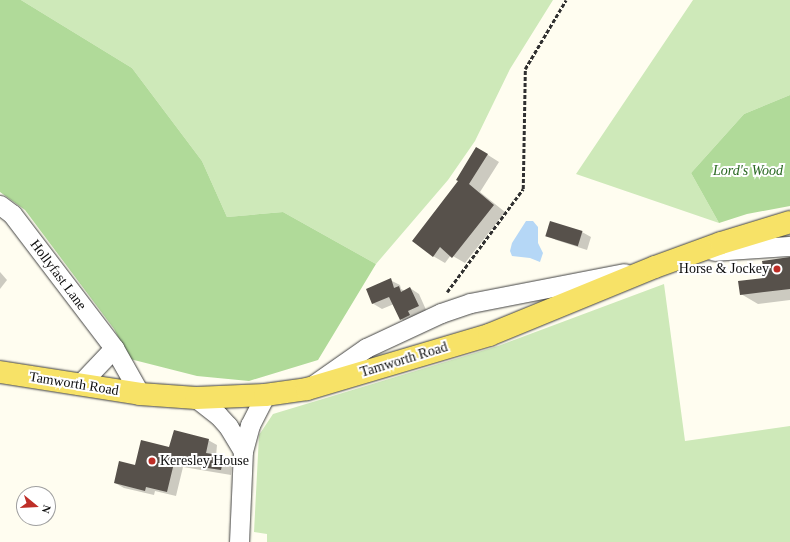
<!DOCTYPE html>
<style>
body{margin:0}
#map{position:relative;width:790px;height:542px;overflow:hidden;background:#fffdf0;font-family:"Times New Roman",serif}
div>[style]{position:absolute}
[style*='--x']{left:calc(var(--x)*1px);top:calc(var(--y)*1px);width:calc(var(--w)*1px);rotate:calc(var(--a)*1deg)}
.green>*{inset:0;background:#cee9b9}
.forest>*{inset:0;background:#b0da99}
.water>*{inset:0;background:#b5d7f6}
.shadow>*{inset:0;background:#0003}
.building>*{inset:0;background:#57514b;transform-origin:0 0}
.path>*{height:2.5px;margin-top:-1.25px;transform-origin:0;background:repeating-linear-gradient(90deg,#303030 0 4px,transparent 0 6px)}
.roads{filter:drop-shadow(0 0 1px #414141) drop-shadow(0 0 1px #414141)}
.minor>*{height:19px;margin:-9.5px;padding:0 9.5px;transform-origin:9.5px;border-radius:9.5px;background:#fff}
.major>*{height:22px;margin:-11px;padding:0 11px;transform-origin:11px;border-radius:11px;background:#f7e267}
.dots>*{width:11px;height:11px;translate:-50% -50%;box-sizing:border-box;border:2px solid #fff;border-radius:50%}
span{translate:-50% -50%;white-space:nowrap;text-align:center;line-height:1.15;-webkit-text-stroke:4px #fff;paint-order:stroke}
.park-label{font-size:14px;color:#26661e;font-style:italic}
.poi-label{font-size:14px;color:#0e0e0e}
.right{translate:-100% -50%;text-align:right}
.left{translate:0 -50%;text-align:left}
.street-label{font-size:14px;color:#0e0e0e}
.north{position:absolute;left:16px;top:486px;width:40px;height:40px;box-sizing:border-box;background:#fff;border:1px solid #9f9f9f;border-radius:50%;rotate:108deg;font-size:11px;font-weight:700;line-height:16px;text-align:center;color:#0e0e0e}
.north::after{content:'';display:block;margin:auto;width:14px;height:18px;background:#be2e27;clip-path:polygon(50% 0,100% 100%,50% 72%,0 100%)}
</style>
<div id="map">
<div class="green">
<div style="clip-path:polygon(21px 0,553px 0,510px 69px,475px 141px,448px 180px,376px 264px,283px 212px,227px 217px,202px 161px,132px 68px)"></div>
<div style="clip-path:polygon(693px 0,790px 0,790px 95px,744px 114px,691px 173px,719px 223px,576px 174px)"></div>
<div style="clip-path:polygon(664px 284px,685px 441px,790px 426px,790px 542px,267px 542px,267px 534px,254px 532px,259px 435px,273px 414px,498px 346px)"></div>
</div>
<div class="forest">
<div style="clip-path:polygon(0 0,21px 0,132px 68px,202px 161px,227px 217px,283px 212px,376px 264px,318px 360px,249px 381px,197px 376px,130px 359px,114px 329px,25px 210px,0 192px)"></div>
<div style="clip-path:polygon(790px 95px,790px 206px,747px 214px,719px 223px,691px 173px,744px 114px)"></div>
</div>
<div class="water">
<div style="clip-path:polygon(526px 221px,533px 221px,538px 227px,538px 243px,543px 253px,540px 262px,530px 258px,512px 256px,510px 251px,512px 243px)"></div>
</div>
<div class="shadow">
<div style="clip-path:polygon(477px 148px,499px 162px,480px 192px,505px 212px,465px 263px,451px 255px,445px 263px,433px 256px,460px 181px)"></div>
<div style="clip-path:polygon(582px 232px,591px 237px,587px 250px,556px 240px,547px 235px)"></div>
<div style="clip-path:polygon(790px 258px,790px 300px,758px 304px,741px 294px,766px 279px)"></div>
<div style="clip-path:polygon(0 272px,7px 280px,0 289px)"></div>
<div style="clip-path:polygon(390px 280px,400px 285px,401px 289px,405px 291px,410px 288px,419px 294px,427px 312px,410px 325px,401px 319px,394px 304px,382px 309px,372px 303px)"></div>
<div style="clip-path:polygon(208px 440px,217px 445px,216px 456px,223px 457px,232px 462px,231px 475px,183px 467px,176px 496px,155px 491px,154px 495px,124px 488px,115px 483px,135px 466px,170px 448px)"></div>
</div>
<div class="building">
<div style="clip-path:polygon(476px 147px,488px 154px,469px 184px,494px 205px,452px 258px,440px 247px,433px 257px,412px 241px,458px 181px,456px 180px)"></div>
<div style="left:550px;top:221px;width:34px;height:16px;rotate:17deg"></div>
<div style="clip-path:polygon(790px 257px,790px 289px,740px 295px,738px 281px,765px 278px,762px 261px)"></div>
<div style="clip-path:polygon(391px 278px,394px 288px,399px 286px,401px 292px,410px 287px,419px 306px,408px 311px,410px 315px,400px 320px,389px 297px,372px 304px,366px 289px)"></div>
<div style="clip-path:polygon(174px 430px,209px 439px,206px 453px,224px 456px,221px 470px,174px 463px,167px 492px,146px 487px,145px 491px,114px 483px,119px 461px,135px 465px,141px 440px,169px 447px)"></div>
</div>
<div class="path">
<div style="--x:447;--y:292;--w:128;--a:-53.6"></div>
<div style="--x:523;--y:189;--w:120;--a:-89"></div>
<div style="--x:525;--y:69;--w:80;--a:-59.3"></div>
</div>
<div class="roads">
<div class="minor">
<div style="--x:0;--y:205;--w:15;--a:37"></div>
<div style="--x:12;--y:214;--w:168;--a:52.7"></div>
<div style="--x:114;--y:348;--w:53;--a:60.5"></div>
<div style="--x:714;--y:251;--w:76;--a:-3.8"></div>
<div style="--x:316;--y:383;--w:61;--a:-35"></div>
<div style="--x:366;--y:348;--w:83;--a:-25"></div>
<div style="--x:441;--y:313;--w:31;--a:-19"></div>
<div style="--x:470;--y:303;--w:157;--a:-11"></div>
<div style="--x:79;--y:385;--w:51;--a:-46.6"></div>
<div style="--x:196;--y:398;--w:28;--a:38"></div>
<div style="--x:218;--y:415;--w:15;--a:48"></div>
<div style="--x:228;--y:426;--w:29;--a:59"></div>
<div style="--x:239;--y:542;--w:91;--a:-87.5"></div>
<div style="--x:243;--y:451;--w:27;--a:-75"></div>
<div style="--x:250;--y:425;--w:34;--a:-63"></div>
</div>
<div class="major">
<div style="--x:0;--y:372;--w:142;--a:8.9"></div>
<div style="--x:140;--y:394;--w:56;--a:4.1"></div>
<div style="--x:196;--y:398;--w:69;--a:-2.5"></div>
<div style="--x:265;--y:395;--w:42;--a:-8.1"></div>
<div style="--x:307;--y:389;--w:190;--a:-16.5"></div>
<div style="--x:489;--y:335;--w:179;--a:-22.3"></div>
<div style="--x:655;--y:267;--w:70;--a:-20"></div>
<div style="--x:721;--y:243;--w:72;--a:-16.9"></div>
</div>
</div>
<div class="dots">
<div style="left:777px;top:269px;background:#be2e27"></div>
<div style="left:152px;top:461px;background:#be2e27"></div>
</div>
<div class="park-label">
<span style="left:748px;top:171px">Lord's Wood</span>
</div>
<div class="poi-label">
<span class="right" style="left:769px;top:269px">Horse &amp; Jockey</span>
<span class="left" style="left:160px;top:461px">Keresley House</span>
</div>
<div class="street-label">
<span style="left:58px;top:275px;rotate:53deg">Hollyfast Lane</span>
<span style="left:404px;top:360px;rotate:-17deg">Tamworth Road</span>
<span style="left:74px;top:384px;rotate:9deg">Tamworth Road</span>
</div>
<div class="north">N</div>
</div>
